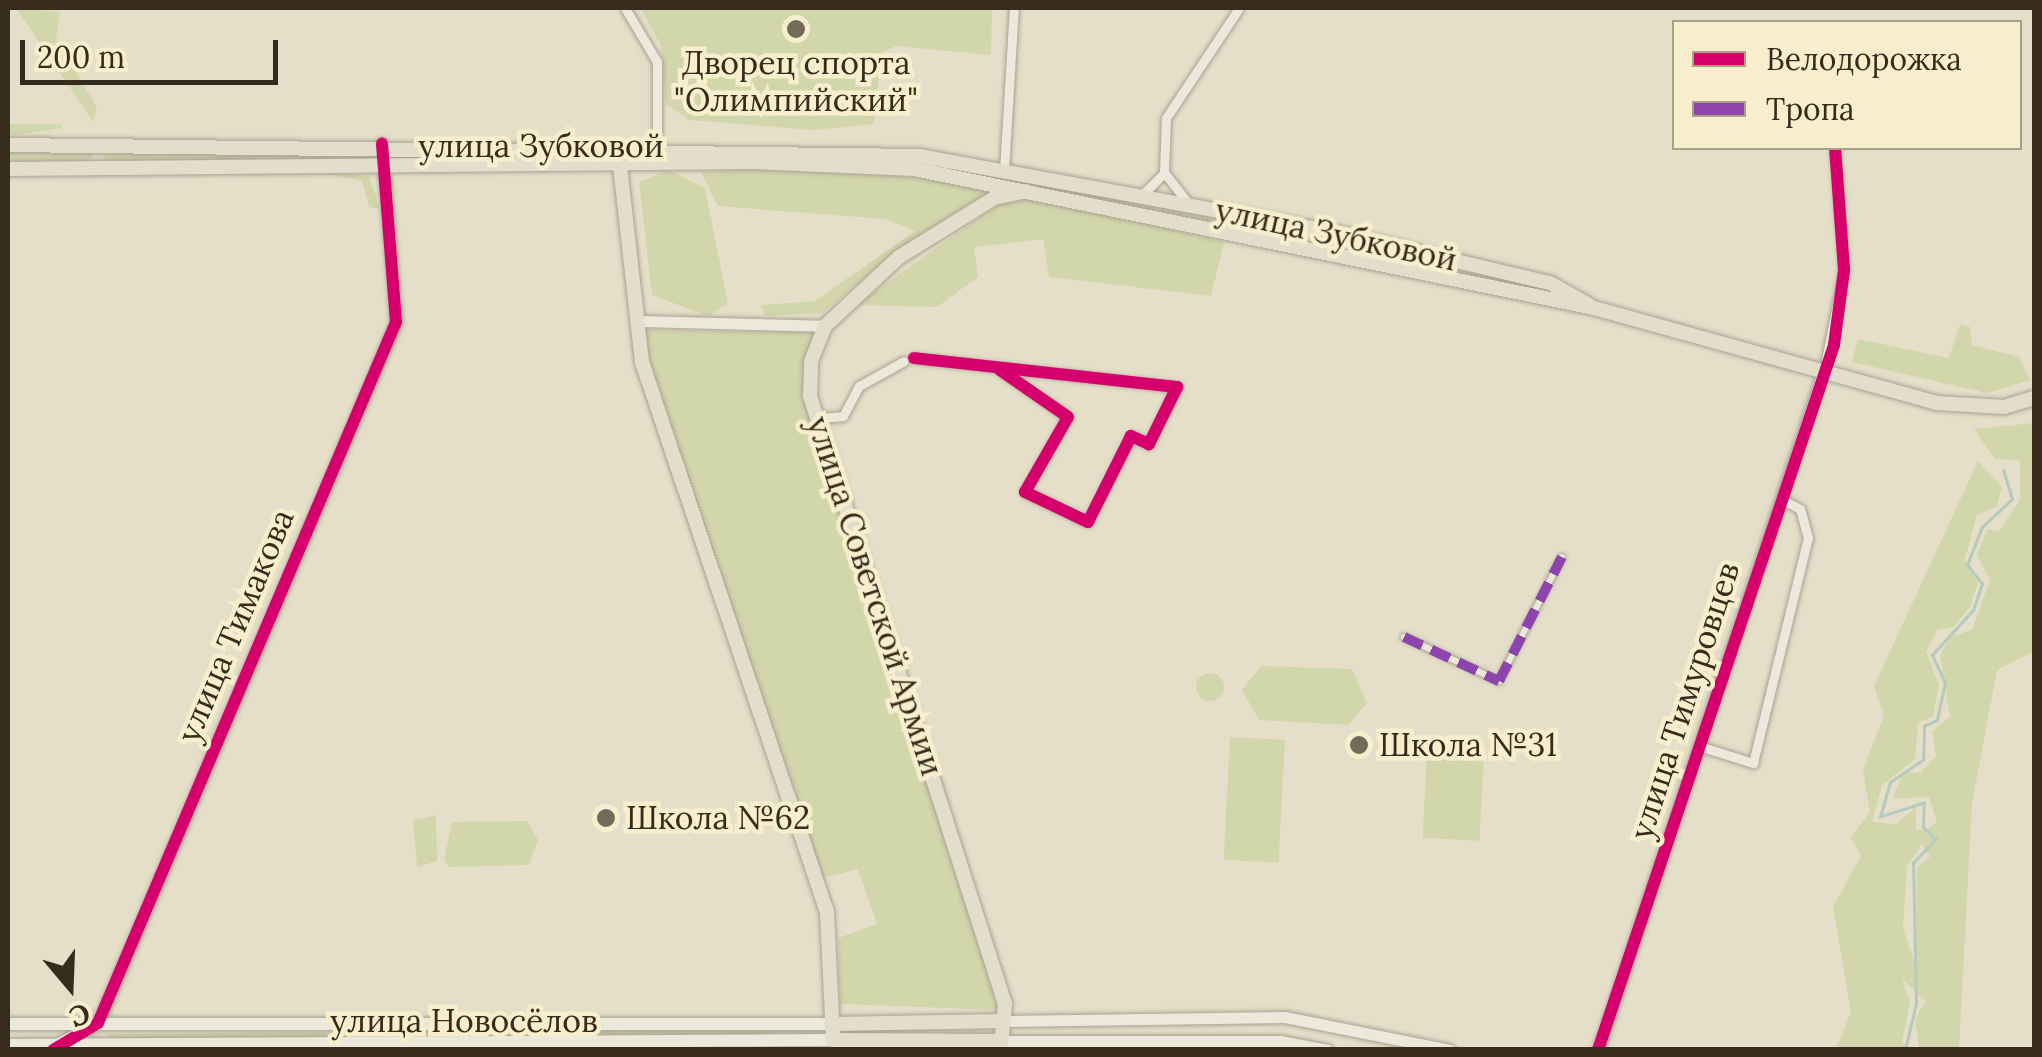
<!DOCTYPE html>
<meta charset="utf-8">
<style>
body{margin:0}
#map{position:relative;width:2042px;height:1057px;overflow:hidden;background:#e5dfc9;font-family:Lora,serif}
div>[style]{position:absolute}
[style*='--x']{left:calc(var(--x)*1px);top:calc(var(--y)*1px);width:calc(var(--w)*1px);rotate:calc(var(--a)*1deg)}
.green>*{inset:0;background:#d2d6ab;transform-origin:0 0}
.round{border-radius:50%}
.stream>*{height:2.5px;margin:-1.25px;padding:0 1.25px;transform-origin:1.25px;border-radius:1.25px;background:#b6cabe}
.roads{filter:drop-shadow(0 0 2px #a9a293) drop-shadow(0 0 2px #a9a293)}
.pedestrian>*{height:6px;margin:-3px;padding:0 3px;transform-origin:3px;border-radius:3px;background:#ece8db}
.minor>*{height:9px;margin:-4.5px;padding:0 4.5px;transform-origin:4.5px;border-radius:4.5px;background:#ece8db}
.tertiary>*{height:11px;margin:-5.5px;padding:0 5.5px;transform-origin:5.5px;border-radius:5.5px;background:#ece8db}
.secondary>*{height:12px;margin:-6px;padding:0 6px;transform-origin:6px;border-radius:6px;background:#ece8db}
.primary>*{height:14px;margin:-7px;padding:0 7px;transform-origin:7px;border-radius:7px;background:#e3decc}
.quiet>*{height:10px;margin-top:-5px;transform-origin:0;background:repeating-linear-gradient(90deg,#8e44ad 0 20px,transparent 0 30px)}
.cycleway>*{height:12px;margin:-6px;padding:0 6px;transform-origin:6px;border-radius:6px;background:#d6006c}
.dots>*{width:28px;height:28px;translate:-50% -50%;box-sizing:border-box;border:5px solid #f7eece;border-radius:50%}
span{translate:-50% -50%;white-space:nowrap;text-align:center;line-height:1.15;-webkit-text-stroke:9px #f7eece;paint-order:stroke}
.poi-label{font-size:32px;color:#372b1b}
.left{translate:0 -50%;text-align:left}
.street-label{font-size:32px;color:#372b1b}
.frame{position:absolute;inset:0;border:10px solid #372b1b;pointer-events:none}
.legend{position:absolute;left:1672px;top:20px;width:350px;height:130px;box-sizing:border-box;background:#f7eece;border:2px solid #aaa086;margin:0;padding:12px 18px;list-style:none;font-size:30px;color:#372b1b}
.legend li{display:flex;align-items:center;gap:20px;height:50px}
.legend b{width:50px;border:2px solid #aaa086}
.north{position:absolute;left:20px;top:937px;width:100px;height:100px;-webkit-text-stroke:8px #f7eece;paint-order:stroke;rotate:161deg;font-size:28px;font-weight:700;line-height:40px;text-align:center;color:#372b1b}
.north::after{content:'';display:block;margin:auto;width:35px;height:45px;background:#372b1b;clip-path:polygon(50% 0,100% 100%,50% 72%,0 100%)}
.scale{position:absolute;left:20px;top:40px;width:258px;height:45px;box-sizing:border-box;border:5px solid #372b1b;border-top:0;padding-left:12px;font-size:30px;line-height:35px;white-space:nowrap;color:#372b1b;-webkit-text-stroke:8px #f7eece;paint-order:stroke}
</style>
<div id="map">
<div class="green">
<div style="clip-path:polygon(16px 8px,60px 12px,56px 40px,97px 107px,93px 122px)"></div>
<div style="clip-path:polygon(641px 8px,992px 8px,991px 55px,896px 46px,881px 53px,874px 124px,813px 130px,689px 120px,666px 104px,661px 46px)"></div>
<div style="clip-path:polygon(8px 124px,60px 124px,63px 128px,8px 136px)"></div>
<div style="clip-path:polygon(8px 148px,92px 150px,93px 155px,87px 163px,8px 165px)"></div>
<div style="clip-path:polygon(102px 151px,358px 155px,105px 163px)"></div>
<div style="clip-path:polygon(750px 169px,935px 178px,990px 193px,895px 252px,823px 313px,765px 316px,761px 305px,815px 301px,915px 231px,885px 219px,718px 206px,701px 172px)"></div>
<div style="clip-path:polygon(669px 170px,705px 188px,728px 303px,708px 316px,652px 295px,639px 182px)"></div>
<div style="clip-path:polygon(319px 172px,369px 176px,380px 209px,369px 207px,362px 181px)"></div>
<div style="clip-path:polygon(1030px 184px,1224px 216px,1231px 224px,1224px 225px)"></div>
<div style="clip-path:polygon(1031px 196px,1224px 242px,1211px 296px,1049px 277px,1043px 239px,974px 247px,978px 277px,937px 307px,856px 305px,997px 205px)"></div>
<div style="clip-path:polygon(1393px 252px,1542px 288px,1541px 294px,1390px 264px)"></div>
<div style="clip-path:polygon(1960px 324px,1970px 327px,1972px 345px,2019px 357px,2030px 380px,1987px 393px,1852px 362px,1858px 339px,1949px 358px)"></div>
<div style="clip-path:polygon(645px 330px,815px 332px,803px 397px,999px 1010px,840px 1004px,838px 938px,877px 924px,858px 869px,824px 878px,646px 357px)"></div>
<div style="clip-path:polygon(evenodd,2034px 423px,2034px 651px,1997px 670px,1972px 803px,1959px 1049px,1919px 1049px,1915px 1019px,1926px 1001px,1902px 979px,1910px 1003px,1902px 1042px,1912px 1049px,1836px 1049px,1851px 1012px,1833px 907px,1861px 856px,1851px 837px,1870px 812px,1863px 770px,1884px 715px,1874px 686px,1978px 461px,2002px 487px,1997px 506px,1977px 515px,1965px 559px,1978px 583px,1970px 607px,1953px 627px,1937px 630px,1926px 652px,1939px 685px,1933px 717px,1918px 722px,1915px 759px,1882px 785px,1872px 822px,1896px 824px,1916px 807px,1916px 829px,1925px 830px,1937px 822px,1929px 797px,1892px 799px,1904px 772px,1920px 773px,1936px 756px,1932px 731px,1950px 717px,1940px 655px,1950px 637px,1972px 630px,1990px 580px,1977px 555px,1987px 529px,1999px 531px,2020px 500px,2020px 460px,1995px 459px,1974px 429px,2034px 423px,1922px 844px,1930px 857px,1917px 867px,1916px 967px,1903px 928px,1907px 866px,1922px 844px)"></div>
<div style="clip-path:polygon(1261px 666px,1352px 669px,1367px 703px,1349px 725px,1259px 720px,1242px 690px)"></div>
<div class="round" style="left:1196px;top:673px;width:28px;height:28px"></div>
<div style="left:1230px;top:737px;width:55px;height:123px;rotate:3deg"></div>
<div style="left:1427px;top:753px;width:57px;height:85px;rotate:3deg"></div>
<div style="clip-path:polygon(436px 815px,437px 861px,417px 867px,413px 820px)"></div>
<div style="clip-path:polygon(527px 821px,538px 840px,529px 865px,449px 867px,444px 860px,452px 822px)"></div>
<div style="clip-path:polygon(771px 1027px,770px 1036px,111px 1041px,107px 1034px)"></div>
</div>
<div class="stream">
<div style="--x:1905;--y:1050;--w:48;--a:-76.8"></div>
<div style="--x:1916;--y:1003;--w:140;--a:-91.2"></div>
<div style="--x:1913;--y:863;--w:33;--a:-47"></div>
<div style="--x:1935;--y:839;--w:17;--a:-135"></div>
<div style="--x:1923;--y:827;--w:24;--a:-88"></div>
<div style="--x:1924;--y:803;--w:46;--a:162.3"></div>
<div style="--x:1880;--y:817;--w:36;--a:-74"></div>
<div style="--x:1890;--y:782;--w:40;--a:-34"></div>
<div style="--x:1923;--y:760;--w:34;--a:-88"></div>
<div style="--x:1924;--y:726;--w:14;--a:-25"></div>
<div style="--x:1937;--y:720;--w:38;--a:-78"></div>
<div style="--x:1945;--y:683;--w:31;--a:-115"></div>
<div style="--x:1932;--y:655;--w:61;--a:-47.7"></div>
<div style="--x:1973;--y:610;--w:28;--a:-71"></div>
<div style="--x:1982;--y:584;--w:24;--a:-128"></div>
<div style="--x:1967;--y:565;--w:41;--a:-68.5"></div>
<div style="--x:1982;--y:527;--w:41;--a:-43"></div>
<div style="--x:2012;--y:499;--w:30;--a:-107"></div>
</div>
<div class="roads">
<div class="pedestrian">
<div style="--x:1404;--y:637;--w:105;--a:24.9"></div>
<div style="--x:1499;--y:681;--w:139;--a:-63.1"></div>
</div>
<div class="minor">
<div style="--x:625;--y:8;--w:63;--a:59.3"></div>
<div style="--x:657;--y:62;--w:84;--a:90"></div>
<div style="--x:1004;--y:170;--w:162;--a:-86.5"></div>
<div style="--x:1142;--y:195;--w:31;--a:-45"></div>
<div style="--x:1188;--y:203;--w:39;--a:-128"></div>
<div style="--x:1164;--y:172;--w:54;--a:-87.9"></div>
<div style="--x:1166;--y:118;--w:132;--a:-56.4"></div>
<div style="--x:914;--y:358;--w:265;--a:6.3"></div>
<div style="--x:1177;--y:387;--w:64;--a:116.2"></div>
<div style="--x:1149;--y:444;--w:20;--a:-156"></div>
<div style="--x:1131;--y:436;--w:96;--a:116.6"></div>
<div style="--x:1088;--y:522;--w:70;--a:-154.5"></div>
<div style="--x:1025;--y:492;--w:86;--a:-60.2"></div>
<div style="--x:1068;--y:417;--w:83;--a:-145.3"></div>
<div style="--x:1824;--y:370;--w:102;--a:-78.7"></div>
<div style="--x:1844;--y:270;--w:122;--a:-94.2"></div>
<div style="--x:817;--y:418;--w:26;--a:-4"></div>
<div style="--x:843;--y:416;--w:34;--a:-62"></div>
<div style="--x:859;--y:386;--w:51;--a:-29.1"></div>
<div style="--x:1699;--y:746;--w:57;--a:17.5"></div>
<div style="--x:1753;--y:763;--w:232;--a:-76.3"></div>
<div style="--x:1808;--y:538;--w:30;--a:-105"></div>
<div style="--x:1800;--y:509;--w:21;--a:-152"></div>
</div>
<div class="tertiary">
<div style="--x:637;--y:321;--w:188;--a:1.5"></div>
<div style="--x:1004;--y:1021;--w:281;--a:-0.8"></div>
<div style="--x:1285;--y:1017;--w:168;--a:11.3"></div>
<div style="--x:1002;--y:1041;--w:278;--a:0"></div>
<div style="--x:1280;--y:1041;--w:48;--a:10.8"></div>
<div style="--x:55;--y:1045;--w:48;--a:-27.1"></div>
<div style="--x:98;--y:1023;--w:762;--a:-66.97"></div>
<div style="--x:396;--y:322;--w:179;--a:-94.5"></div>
<div style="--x:1598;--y:1050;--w:717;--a:-71.62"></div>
</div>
<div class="secondary">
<div style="--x:8;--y:1024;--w:823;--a:0"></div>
<div style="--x:8;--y:1045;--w:825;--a:-0.35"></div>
</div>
<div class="primary">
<div style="--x:8;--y:145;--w:911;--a:0.69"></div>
<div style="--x:919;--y:156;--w:430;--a:10.4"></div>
<div style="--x:1342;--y:234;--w:214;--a:13.3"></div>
<div style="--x:1550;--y:283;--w:45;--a:29.4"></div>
<div style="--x:619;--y:157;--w:206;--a:83.6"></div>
<div style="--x:642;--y:362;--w:580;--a:71.41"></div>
<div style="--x:827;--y:912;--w:128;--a:87.3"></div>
<div style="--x:833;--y:1040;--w:169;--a:0.3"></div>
<div style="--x:8;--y:169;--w:746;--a:-0.54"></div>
<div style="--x:754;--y:162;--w:160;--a:2.5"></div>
<div style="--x:914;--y:169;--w:694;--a:11.55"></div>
<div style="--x:1594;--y:308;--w:355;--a:15.5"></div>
<div style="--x:1936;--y:403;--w:68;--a:3.4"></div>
<div style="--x:2004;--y:407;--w:31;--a:-17"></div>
<div style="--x:831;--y:1024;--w:173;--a:-1"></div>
<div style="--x:1001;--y:1046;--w:42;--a:-84.6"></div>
<div style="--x:1005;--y:1004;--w:639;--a:-107.78"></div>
<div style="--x:810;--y:396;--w:35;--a:-88"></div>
<div style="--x:811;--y:361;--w:38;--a:-68"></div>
<div style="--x:825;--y:326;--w:101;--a:-43"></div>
<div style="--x:899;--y:257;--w:112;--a:-31.8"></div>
<div style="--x:994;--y:198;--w:33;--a:-12"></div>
</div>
</div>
<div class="quiet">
<div style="--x:1404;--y:637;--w:105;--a:24.9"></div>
<div style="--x:1499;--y:681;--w:139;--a:-63.1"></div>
</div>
<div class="cycleway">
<div style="--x:914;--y:358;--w:265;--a:6.3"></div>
<div style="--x:1177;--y:387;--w:64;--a:116.2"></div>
<div style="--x:1149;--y:444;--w:20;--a:-156"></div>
<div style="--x:1131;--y:436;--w:96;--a:116.6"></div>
<div style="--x:1088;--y:522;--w:70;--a:-154.5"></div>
<div style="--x:1025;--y:492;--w:86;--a:-60.2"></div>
<div style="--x:1068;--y:417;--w:83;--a:-145.3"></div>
<div style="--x:53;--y:1050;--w:52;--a:-31"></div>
<div style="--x:98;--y:1023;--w:762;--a:-66.97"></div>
<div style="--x:396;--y:322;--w:179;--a:-94.5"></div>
<div style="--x:1598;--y:1050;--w:743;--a:-71.49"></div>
<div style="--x:1834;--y:345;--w:76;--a:-82.4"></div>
<div style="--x:1844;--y:270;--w:122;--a:-94.2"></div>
</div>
<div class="dots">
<div style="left:796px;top:29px;background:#746a58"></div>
<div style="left:1359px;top:745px;background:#746a58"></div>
<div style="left:606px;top:818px;background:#746a58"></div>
</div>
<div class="poi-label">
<span style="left:796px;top:82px">Дворец спорта<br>"Олимпийский"</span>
<span class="left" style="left:1379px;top:745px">Школа №31</span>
<span class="left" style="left:626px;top:818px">Школа №62</span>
</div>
<div class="street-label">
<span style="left:541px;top:146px">улица Зубковой</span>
<span style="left:1336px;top:235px;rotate:12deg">улица Зубковой</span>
<span style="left:875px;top:596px;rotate:72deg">улица Советской Армии</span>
<span style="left:236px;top:626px;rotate:-67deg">улица Тимакова</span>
<span style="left:1685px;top:701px;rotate:-72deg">улица Тимуровцев</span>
<span style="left:464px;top:1021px">улица Новосёлов</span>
</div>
<div class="frame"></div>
<ul class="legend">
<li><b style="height:12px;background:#d6006c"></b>Велодорожка</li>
<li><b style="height:12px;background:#8e44ad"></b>Тропа</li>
</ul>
<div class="north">С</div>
<div class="scale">200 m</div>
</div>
